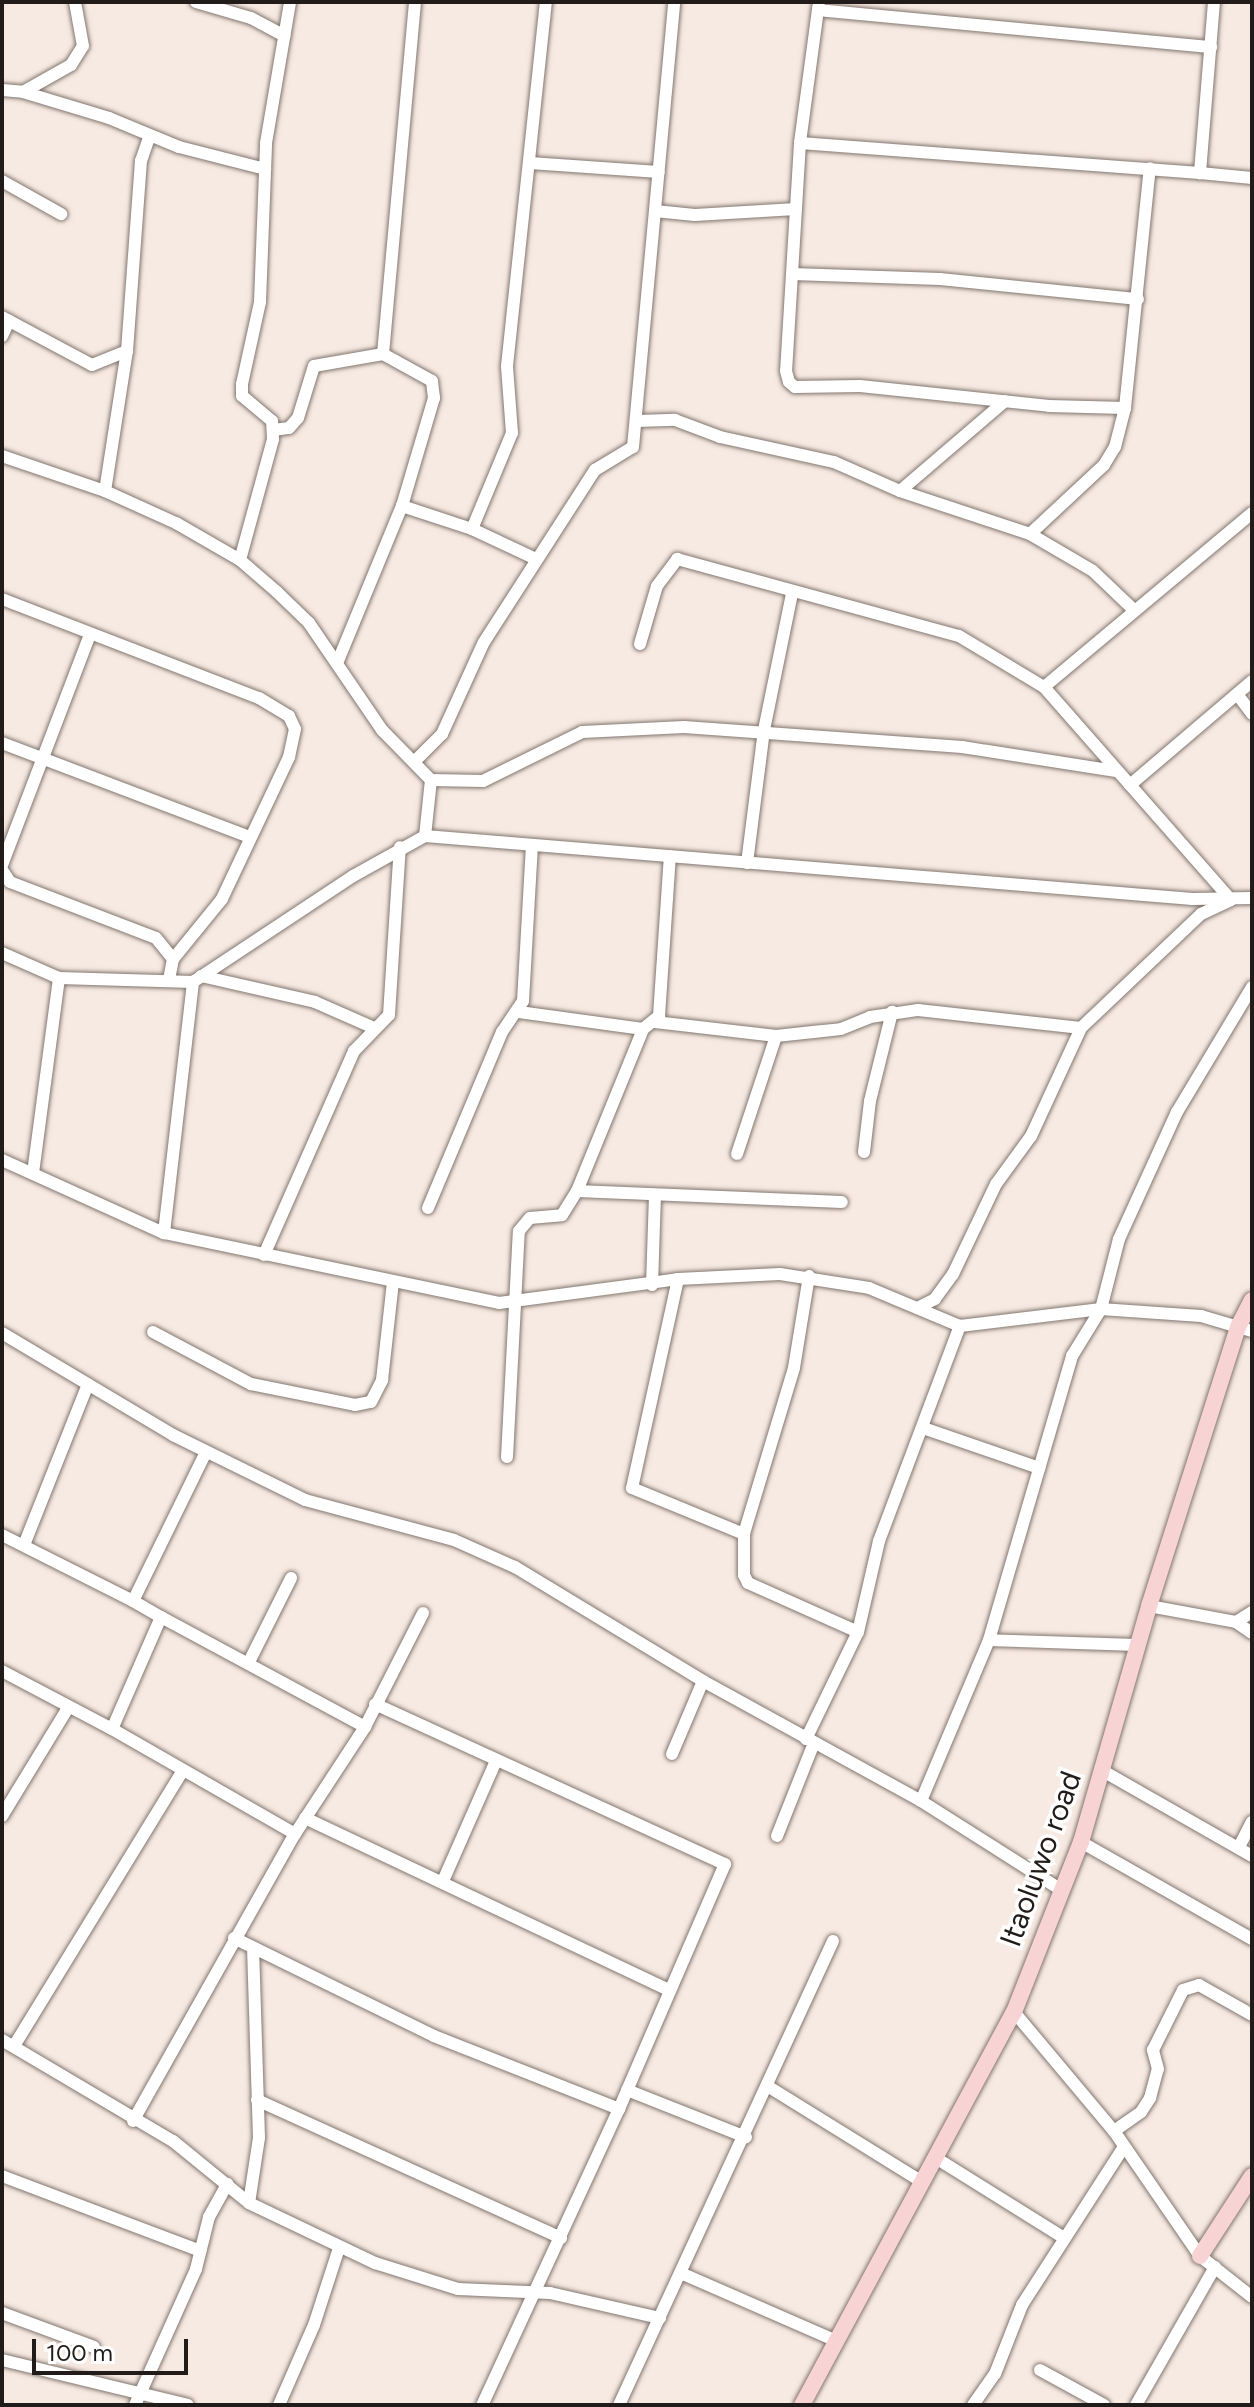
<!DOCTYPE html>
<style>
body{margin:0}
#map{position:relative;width:1254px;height:2407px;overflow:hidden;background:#f7eae2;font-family:Figtree,sans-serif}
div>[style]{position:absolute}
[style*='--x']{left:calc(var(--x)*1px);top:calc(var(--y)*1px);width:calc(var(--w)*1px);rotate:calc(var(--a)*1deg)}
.roads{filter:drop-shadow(0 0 2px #82766f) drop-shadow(0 0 2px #82766f)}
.street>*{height:12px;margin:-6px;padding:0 6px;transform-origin:6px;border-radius:6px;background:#fff}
.secondary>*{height:16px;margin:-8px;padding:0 8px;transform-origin:8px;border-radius:8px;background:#f7d4d3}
span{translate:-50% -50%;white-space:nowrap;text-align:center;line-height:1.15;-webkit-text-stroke:7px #fff;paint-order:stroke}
.street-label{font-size:30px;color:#211c19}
.frame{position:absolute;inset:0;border:4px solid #211c19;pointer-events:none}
.scale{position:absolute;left:32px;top:2339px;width:156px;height:36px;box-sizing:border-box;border:4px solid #211c19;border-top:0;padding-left:10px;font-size:24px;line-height:28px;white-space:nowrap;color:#211c19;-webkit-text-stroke:6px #fff;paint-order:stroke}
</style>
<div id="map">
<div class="roads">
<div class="street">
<div style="--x:196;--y:2;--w:57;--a:16.2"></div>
<div style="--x:251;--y:18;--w:38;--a:28"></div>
<div style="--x:819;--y:2;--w:142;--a:97.7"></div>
<div style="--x:800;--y:143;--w:228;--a:93.5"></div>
<div style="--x:786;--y:371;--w:11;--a:75"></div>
<div style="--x:789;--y:382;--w:8;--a:40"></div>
<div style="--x:795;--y:387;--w:65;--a:-0.9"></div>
<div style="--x:860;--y:386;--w:190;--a:6"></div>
<div style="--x:1049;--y:406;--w:76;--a:1.5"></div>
<div style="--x:1214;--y:2;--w:172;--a:94.7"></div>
<div style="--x:1200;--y:173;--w:52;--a:5.5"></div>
<div style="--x:818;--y:10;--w:395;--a:5.4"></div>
<div style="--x:2;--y:90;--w:21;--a:5"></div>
<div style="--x:23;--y:92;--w:90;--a:16.8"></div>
<div style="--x:109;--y:118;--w:76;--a:22.5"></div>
<div style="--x:179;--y:147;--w:89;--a:14.3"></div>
<div style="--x:23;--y:92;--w:55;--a:-29.4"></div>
<div style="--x:71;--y:65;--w:22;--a:-58"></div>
<div style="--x:83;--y:46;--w:45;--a:-100.3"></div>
<div style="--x:800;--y:143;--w:401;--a:4.3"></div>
<div style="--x:530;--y:163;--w:129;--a:4"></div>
<div style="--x:2;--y:181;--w:68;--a:29.2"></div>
<div style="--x:655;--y:211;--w:40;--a:5.7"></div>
<div style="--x:695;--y:215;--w:101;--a:-3.4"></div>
<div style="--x:792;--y:274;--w:148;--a:1.9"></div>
<div style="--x:940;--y:279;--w:199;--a:5.8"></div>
<div style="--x:2;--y:317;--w:102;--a:28.1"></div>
<div style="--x:92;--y:365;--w:38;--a:-22"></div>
<div style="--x:2;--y:336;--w:17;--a:-65"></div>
<div style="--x:637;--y:421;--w:38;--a:-2"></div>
<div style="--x:675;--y:420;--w:48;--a:20.7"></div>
<div style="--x:720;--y:437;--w:117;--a:12.4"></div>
<div style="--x:834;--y:462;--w:72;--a:23.7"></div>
<div style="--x:900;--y:491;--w:137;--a:18.3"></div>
<div style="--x:1030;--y:534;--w:73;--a:30.4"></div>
<div style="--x:1093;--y:571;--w:57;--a:43.6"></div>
<div style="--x:274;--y:430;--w:15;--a:-8"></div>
<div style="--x:289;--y:428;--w:13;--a:-48"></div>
<div style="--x:298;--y:418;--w:54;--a:-72.9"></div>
<div style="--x:314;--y:366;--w:70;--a:-9.9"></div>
<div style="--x:383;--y:354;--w:353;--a:-84.8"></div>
<div style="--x:2;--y:456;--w:109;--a:18.8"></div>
<div style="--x:105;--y:491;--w:78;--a:24.3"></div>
<div style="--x:176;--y:523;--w:74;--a:30"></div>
<div style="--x:240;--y:560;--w:49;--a:40.9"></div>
<div style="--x:277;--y:592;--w:45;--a:44.1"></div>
<div style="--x:309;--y:623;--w:130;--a:55.7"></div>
<div style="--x:382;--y:730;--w:70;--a:45.6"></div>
<div style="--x:431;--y:780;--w:56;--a:96.1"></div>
<div style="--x:425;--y:836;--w:770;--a:4.7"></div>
<div style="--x:1192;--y:899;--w:60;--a:-1"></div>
<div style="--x:105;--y:491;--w:142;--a:-81.1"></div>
<div style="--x:127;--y:351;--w:191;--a:-85.8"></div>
<div style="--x:141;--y:161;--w:24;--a:-71"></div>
<div style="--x:900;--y:491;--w:138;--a:-40.6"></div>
<div style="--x:402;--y:506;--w:74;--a:18.2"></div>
<div style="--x:472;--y:529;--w:68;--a:25.1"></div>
<div style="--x:472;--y:529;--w:104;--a:-67.4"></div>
<div style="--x:512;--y:433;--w:67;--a:-94.3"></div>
<div style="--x:507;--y:366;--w:366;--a:-83.9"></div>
<div style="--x:1030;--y:534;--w:101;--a:-43"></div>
<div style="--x:1104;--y:465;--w:21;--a:-59"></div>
<div style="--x:1115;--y:447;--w:40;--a:-75.6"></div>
<div style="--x:1125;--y:408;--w:241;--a:-84.1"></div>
<div style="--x:240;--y:560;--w:125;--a:-74.7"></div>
<div style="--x:273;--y:439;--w:18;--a:-93"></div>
<div style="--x:272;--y:421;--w:39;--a:-140"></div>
<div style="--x:242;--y:396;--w:12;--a:-90"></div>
<div style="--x:242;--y:384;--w:84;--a:-77.6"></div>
<div style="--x:260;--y:302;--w:159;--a:-87.8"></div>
<div style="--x:266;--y:143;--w:143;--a:-80.3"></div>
<div style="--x:2;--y:599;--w:275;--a:21.1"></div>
<div style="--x:259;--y:698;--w:35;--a:31"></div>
<div style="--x:289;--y:716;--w:14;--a:65"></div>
<div style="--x:295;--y:729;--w:29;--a:102"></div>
<div style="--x:289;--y:757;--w:157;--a:115.3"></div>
<div style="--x:222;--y:899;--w:77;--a:129.2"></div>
<div style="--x:173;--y:959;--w:21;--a:101"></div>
<div style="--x:640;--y:644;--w:60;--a:-73.7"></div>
<div style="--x:657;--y:586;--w:34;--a:-53"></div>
<div style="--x:677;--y:559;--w:292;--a:15.3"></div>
<div style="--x:959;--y:636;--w:99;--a:31"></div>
<div style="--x:1044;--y:687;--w:283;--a:48.7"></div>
<div style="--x:1231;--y:900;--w:33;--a:155"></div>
<div style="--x:1201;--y:914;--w:166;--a:136.5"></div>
<div style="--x:1081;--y:1028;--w:119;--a:114.8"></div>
<div style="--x:1031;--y:1136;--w:59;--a:126.1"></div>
<div style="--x:996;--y:1184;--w:100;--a:115.5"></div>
<div style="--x:953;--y:1274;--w:31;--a:126"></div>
<div style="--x:935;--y:1299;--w:20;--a:153"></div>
<div style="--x:338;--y:661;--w:168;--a:-67.6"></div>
<div style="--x:402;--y:506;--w:113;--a:-73.5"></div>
<div style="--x:434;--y:398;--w:17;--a:-97"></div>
<div style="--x:432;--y:381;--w:56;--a:-151.1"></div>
<div style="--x:1044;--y:687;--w:271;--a:-39.9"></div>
<div style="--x:1237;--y:694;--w:25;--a:53"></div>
<div style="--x:2;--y:743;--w:264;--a:20.8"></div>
<div style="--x:415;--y:761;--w:38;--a:-45"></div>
<div style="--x:442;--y:734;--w:101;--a:-65.5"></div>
<div style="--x:484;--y:642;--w:205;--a:-57.2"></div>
<div style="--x:595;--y:470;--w:44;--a:-31.2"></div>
<div style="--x:633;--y:447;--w:447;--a:-84.7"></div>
<div style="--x:431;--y:780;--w:52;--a:1.1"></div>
<div style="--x:483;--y:781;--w:110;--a:-26.3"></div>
<div style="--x:582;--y:732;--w:102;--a:-2.8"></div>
<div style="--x:684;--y:727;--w:279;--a:4.1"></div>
<div style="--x:962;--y:747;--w:156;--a:8.9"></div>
<div style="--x:1130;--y:785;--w:160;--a:-40.4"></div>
<div style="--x:747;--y:863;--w:134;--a:-82.7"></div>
<div style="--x:764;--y:730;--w:139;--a:-78.4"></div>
<div style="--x:2;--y:865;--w:246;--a:-69.1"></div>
<div style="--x:2;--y:870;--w:14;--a:56"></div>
<div style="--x:10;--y:882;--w:156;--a:21"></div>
<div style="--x:156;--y:938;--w:27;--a:51"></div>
<div style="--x:2;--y:953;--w:62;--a:23.7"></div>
<div style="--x:59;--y:978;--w:134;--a:1.7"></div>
<div style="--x:193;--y:982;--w:192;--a:-33.5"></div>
<div style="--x:353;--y:876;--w:82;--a:-29.1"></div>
<div style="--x:201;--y:976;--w:117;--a:12.8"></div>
<div style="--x:315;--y:1002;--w:64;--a:23.8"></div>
<div style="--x:519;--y:1012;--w:125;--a:7.8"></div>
<div style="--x:655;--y:1022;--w:122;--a:6.6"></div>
<div style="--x:776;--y:1036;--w:65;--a:-6.1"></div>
<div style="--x:841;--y:1029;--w:31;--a:-22"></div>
<div style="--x:870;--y:1017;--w:49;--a:-8.3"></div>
<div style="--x:918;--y:1010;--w:164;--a:6.3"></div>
<div style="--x:864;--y:1152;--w:51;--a:-83.3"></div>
<div style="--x:870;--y:1101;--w:92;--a:-76.1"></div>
<div style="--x:737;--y:1154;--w:124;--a:-71.7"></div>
<div style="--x:2;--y:1160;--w:178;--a:24.3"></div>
<div style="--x:164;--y:1233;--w:342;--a:11.8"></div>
<div style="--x:499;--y:1303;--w:181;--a:-7.6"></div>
<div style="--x:678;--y:1279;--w:102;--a:-2.8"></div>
<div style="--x:780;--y:1274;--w:90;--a:8.9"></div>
<div style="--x:869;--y:1288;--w:99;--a:22.7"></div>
<div style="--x:960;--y:1326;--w:142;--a:-6.9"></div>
<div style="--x:1101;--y:1309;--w:100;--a:4"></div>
<div style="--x:1201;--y:1316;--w:53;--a:16.4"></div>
<div style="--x:33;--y:1173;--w:197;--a:-82.4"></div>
<div style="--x:577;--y:1191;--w:265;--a:2.4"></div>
<div style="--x:428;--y:1208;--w:191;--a:-67.2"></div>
<div style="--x:502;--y:1032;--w:37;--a:-56"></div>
<div style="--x:523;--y:1001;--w:156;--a:-86.7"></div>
<div style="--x:164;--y:1233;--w:253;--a:-83.4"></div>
<div style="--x:264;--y:1255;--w:223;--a:-66.2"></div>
<div style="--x:354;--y:1051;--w:50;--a:-45.8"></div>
<div style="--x:389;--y:1015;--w:168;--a:-86.3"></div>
<div style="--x:809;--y:1276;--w:93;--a:99.3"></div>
<div style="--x:794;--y:1368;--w:173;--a:106.8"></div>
<div style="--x:744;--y:1534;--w:41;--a:90"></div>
<div style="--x:744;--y:1575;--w:9;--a:63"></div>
<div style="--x:748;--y:1583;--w:120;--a:24"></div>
<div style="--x:678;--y:1279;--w:214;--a:102.4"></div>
<div style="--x:632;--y:1488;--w:121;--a:22.3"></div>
<div style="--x:652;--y:1285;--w:90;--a:-88.1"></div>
<div style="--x:153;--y:1332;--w:111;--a:28"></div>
<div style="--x:251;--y:1384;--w:106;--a:11.4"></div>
<div style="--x:355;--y:1405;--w:16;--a:-11"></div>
<div style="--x:371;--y:1402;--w:25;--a:-63"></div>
<div style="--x:382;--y:1380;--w:99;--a:-83.6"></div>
<div style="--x:2;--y:1333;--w:199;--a:30.8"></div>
<div style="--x:173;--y:1435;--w:147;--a:26.2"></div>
<div style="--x:305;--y:1500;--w:154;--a:15"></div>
<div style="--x:454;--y:1540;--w:67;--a:23.9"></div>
<div style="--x:515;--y:1567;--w:220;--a:31.2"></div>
<div style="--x:703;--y:1681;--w:249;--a:28.8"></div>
<div style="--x:921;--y:1801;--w:166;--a:32.4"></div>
<div style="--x:923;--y:1428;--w:123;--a:19"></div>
<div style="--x:206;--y:1452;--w:166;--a:116.1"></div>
<div style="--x:133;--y:1601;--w:32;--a:30"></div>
<div style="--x:161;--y:1617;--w:122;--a:113.6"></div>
<div style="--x:112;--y:1729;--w:211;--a:29.8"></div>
<div style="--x:507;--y:1457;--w:226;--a:-87"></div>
<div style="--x:519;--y:1231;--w:17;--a:-50"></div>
<div style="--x:530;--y:1218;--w:32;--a:-5"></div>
<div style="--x:562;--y:1215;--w:28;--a:-58"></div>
<div style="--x:577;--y:1191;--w:175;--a:-67.8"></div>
<div style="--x:643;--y:1029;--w:21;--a:-39"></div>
<div style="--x:659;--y:1016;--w:160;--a:-86.1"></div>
<div style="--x:2;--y:1535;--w:147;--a:26.7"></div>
<div style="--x:24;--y:1545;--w:173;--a:-68.3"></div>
<div style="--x:1149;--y:1606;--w:88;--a:10.4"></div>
<div style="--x:1236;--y:1622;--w:19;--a:35"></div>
<div style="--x:161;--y:1617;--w:232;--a:28.3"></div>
<div style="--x:1236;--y:1622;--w:19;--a:-32"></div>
<div style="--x:1136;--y:1645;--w:147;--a:-178.1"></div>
<div style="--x:989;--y:1640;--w:296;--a:-73.7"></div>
<div style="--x:1072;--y:1356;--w:55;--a:-58.3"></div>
<div style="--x:1101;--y:1309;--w:72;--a:-75.6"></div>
<div style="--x:1119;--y:1239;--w:140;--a:-65.5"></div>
<div style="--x:1177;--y:1112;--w:146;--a:-59"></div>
<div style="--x:249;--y:1662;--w:94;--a:-63.4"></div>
<div style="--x:2;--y:1671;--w:124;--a:27.8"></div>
<div style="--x:375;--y:1704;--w:385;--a:24.6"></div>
<div style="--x:725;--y:1864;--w:267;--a:113.4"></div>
<div style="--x:619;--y:2109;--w:326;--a:114.8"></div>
<div style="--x:806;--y:1739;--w:119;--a:-64.1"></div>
<div style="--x:858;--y:1632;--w:93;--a:-77"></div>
<div style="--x:879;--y:1541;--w:230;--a:-69.4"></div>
<div style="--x:672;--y:1754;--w:79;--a:-67"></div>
<div style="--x:1103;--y:1771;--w:172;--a:29.7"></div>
<div style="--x:921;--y:1801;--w:175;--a:-67.1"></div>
<div style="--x:2;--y:1816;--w:127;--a:-58.6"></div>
<div style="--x:305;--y:1818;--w:403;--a:25.3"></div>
<div style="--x:777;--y:1836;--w:100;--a:-68.3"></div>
<div style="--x:1081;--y:1842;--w:197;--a:29.6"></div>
<div style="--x:1239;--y:1847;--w:28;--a:-63"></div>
<div style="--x:443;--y:1881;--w:129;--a:-66.2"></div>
<div style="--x:234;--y:1938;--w:223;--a:26.1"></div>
<div style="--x:434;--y:2036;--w:199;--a:21.5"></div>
<div style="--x:1014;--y:2012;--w:155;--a:50"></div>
<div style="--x:1114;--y:2131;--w:152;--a:55.5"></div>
<div style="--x:1200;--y:2256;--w:66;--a:38.3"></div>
<div style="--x:2;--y:2040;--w:199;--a:30.6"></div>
<div style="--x:173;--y:2141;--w:98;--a:39.2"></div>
<div style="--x:249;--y:2203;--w:140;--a:25.5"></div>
<div style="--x:375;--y:2263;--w:87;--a:17.4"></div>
<div style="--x:458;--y:2289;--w:92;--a:2.5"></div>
<div style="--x:550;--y:2293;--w:113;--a:12.8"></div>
<div style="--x:14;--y:2046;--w:321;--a:-58.5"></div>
<div style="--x:769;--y:2087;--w:180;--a:31.8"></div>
<div style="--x:627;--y:2090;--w:128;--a:21.6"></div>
<div style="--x:257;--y:2100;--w:334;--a:24.4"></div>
<div style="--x:133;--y:2121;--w:330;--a:-60.6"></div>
<div style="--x:295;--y:1834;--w:128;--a:-56.8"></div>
<div style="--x:365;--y:1727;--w:128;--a:-63"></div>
<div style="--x:1114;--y:2131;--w:33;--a:-35"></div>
<div style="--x:1141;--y:2112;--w:17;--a:-57"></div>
<div style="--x:1150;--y:2098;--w:30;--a:-75"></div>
<div style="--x:1158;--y:2069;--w:20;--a:-105"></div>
<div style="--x:1153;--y:2050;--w:67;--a:-63.4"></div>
<div style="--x:1183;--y:1990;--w:17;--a:-17"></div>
<div style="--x:1199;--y:1985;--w:61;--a:29.5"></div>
<div style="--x:936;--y:2158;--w:151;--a:32"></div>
<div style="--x:2;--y:2176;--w:212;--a:20.7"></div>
<div style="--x:249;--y:2203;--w:66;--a:-81.3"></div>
<div style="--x:259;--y:2138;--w:187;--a:-91.8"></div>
<div style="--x:683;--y:2274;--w:165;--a:23.6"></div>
<div style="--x:2;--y:2313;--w:98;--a:20.3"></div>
<div style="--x:2;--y:2360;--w:191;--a:13.6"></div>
<div style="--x:1040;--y:2370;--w:73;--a:28.7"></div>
<div style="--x:135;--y:2405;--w:149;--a:-65.8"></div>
<div style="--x:196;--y:2269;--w:54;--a:-76"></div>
<div style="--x:209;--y:2217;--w:38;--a:-61"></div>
<div style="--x:279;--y:2405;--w:87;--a:-66.4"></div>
<div style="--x:314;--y:2325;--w:81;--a:-72"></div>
<div style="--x:619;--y:2405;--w:511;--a:-65.24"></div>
<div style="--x:973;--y:2405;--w:38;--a:-55"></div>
<div style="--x:995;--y:2374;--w:74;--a:-68.6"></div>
<div style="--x:1022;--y:2305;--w:187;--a:-57.2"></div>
<div style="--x:1136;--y:2405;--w:159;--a:-60.2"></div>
</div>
<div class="secondary">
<div style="--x:1200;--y:2256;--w:95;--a:-57"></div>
<div style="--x:802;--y:2405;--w:447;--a:-61.7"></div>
<div style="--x:1014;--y:2012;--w:183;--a:-68.5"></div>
<div style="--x:1081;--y:1842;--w:246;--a:-73.9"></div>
<div style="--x:1149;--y:1606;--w:293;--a:-72.3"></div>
<div style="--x:1238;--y:1327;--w:30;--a:-63"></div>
</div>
</div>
<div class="street-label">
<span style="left:1041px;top:1859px;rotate:-70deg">Itaoluwo road</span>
</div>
<div class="frame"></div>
<div class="scale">100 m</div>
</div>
